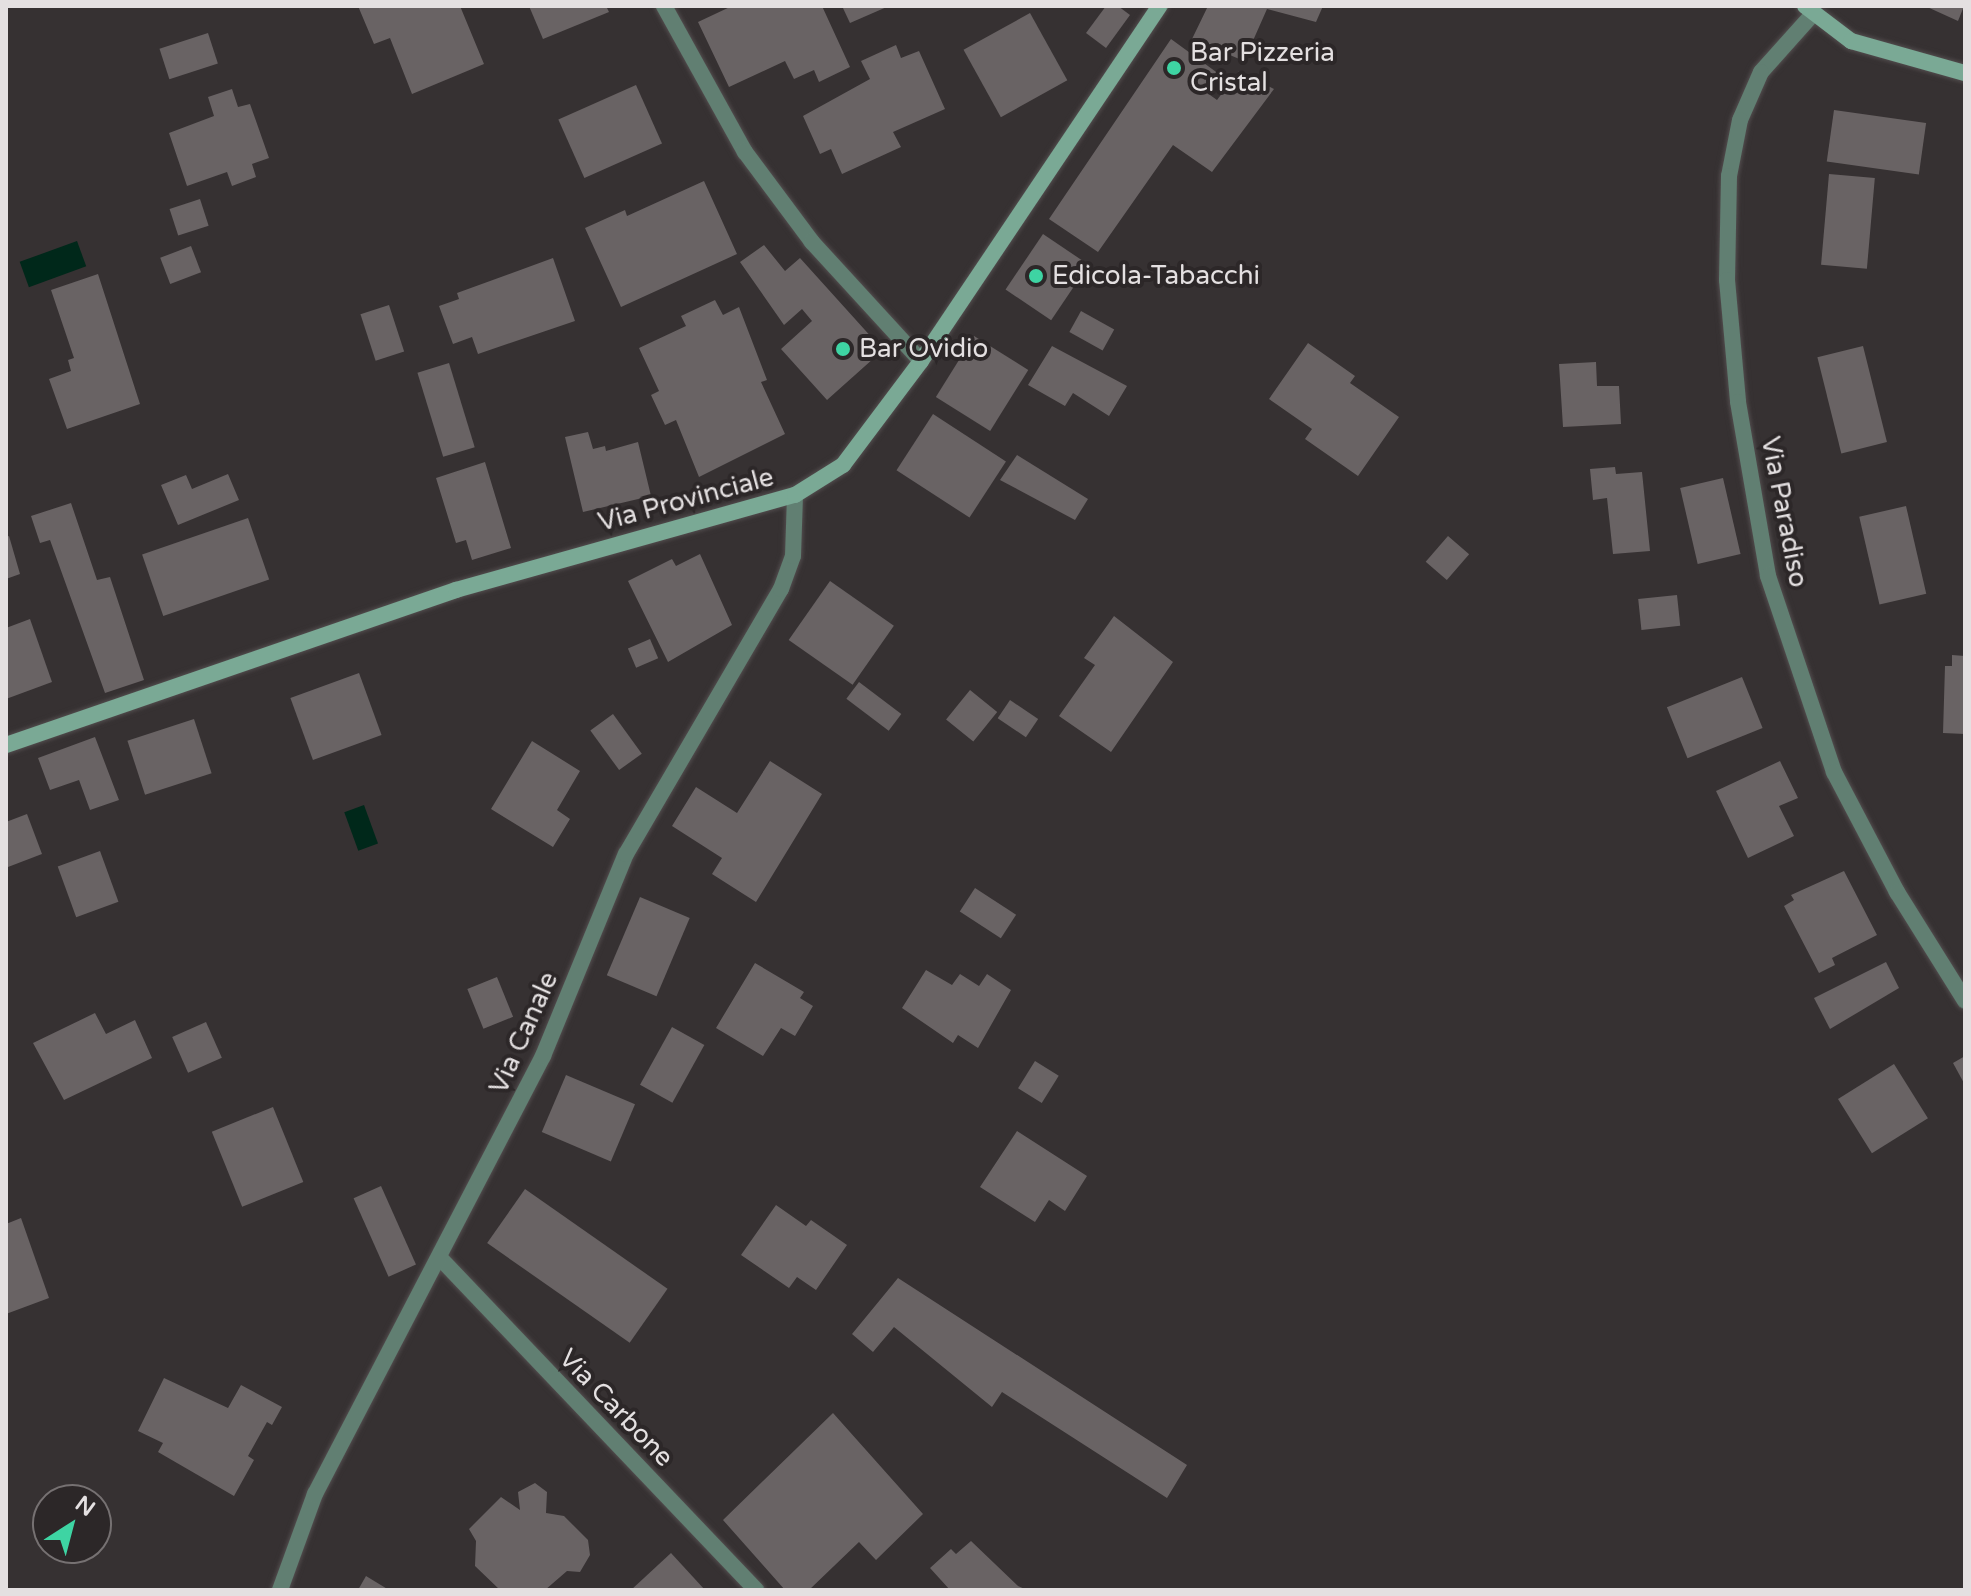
<!DOCTYPE html>
<style>
body{margin:0}
#map{position:relative;width:1971px;height:1596px;overflow:hidden;background:#363132;font-family:"Varela Round",sans-serif}
div>[style]{position:absolute}
[style*='--x']{left:calc(var(--x)*1px);top:calc(var(--y)*1px);width:calc(var(--w)*1px);rotate:calc(var(--a)*1deg)}
.water>*{inset:0;background:#00281a;transform-origin:0 0}
.building>*{inset:0;background:#696364;transform-origin:0 0}
.roads{filter:drop-shadow(0 0 2px #524d4e) drop-shadow(0 0 2px #524d4e)}
.street>*{height:16px;margin:-8px;padding:0 8px;transform-origin:8px;border-radius:8px;background:#617f72}
.secondary>*{height:16px;margin:-8px;padding:0 8px;transform-origin:8px;border-radius:8px;background:#7aa995}
.dots>*{width:22px;height:22px;translate:-50% -50%;box-sizing:border-box;border:4px solid #2c2728;border-radius:50%}
span{translate:-50% -50%;white-space:nowrap;text-align:center;line-height:1.15;-webkit-text-stroke:8px #2c2728;paint-order:stroke}
.poi-label{font-size:26px;color:#e4e0e1}
.left{translate:0 -50%;text-align:left}
.street-label{font-size:26px;color:#e4e0e1}
.frame{position:absolute;inset:0;border:8px solid #e4e0e1;pointer-events:none}
.north{position:absolute;left:32px;top:1484px;width:80px;height:80px;box-sizing:border-box;background:#2c2728;border:2px solid #767172;border-radius:50%;rotate:36deg;font-size:22px;font-weight:700;line-height:32px;text-align:center;color:#e4e0e1}
.north::after{content:'';display:block;margin:auto;width:28px;height:36px;background:#3ed4a3;clip-path:polygon(50% 0,100% 100%,50% 72%,0 100%)}
</style>
<div id="map">
<div class="water">
<div style="left:77px;top:241px;width:27px;height:61px;rotate:70deg"></div>
<div style="left:364px;top:805px;width:41px;height:21px;rotate:70deg"></div>
</div>
<div class="building">
<div style="clip-path:polygon(358px 6px,460px 6px,484px 64px,412px 94px,390px 38px,374px 44px)"></div>
<div style="clip-path:polygon(529px 6px,606px 6px,609px 12px,543px 39px)"></div>
<div style="clip-path:polygon(732px 6px,822px 6px,850px 67px,819px 82px,814px 70px,794px 79px,785px 61px,729px 87px,698px 22px)"></div>
<div style="clip-path:polygon(842px 6px,889px 6px,850px 23px)"></div>
<div style="clip-path:polygon(1106px 6px,1118px 6px,1130px 15px,1106px 48px,1086px 33px)"></div>
<div style="clip-path:polygon(1208px 6px,1323px 6px,1316px 22px,1267px 9px,1244px 61px,1192px 39px)"></div>
<div style="clip-path:polygon(1925px 6px,1964px 6px,1958px 21px)"></div>
<div style="left:1030px;top:13px;width:77px;height:76px;rotate:61deg"></div>
<div style="left:208px;top:33px;width:32px;height:51px;rotate:72deg"></div>
<div style="clip-path:polygon(1171px 39px,1223px 77px,1210px 95px,1217px 100px,1239px 71px,1274px 89px,1212px 172px,1173px 145px,1098px 252px,1049px 219px)"></div>
<div style="clip-path:polygon(896px 45px,901px 58px,919px 51px,945px 109px,893px 132px,901px 147px,842px 174px,831px 149px,820px 154px,803px 116px,870px 79px,861px 61px)"></div>
<div style="left:636px;top:85px;width:64px;height:85px;rotate:66deg"></div>
<div style="clip-path:polygon(232px 89px,238px 107px,250px 104px,269px 158px,252px 164px,256px 177px,232px 186px,227px 172px,187px 186px,169px 133px,214px 116px,208px 97px)"></div>
<div style="left:1834px;top:110px;width:93px;height:52px;rotate:8deg"></div>
<div style="left:1829px;top:174px;width:46px;height:91px;rotate:5deg"></div>
<div style="clip-path:polygon(704px 181px,737px 254px,621px 307px,585px 228px,625px 210px,627px 216px)"></div>
<div style="left:200px;top:199px;width:28px;height:32px;rotate:72deg"></div>
<div style="left:1043px;top:234px;width:55px;height:67px;rotate:34deg"></div>
<div style="clip-path:polygon(764px 245px,785px 271px,800px 258px,883px 350px,827px 400px,781px 349px,812px 321px,802px 309px,784px 325px,740px 262px)"></div>
<div style="left:191px;top:246px;width:28px;height:33px;rotate:69deg"></div>
<div style="clip-path:polygon(553px 258px,575px 321px,478px 354px,472px 337px,453px 344px,439px 306px,459px 299px,457px 293px)"></div>
<div style="clip-path:polygon(98px 274px,140px 404px,67px 429px,49px 379px,71px 371px,68px 360px,74px 358px,51px 290px)"></div>
<div style="clip-path:polygon(715px 300px,723px 315px,739px 307px,767px 380px,761px 382px,785px 434px,699px 477px,676px 420px,665px 425px,651px 395px,659px 391px,639px 348px,686px 326px,681px 316px)"></div>
<div style="left:389px;top:305px;width:49px;height:30px;rotate:72deg"></div>
<div style="left:1081px;top:311px;width:38px;height:24px;rotate:29deg"></div>
<div style="left:974px;top:336px;width:64px;height:72px;rotate:32deg"></div>
<div style="clip-path:polygon(1308px 343px,1355px 376px,1350px 383px,1399px 417px,1358px 476px,1305px 439px,1312px 429px,1269px 399px)"></div>
<div style="clip-path:polygon(1052px 346px,1127px 386px,1109px 416px,1073px 393px,1065px 406px,1028px 385px)"></div>
<div style="left:1863px;top:346px;width:99px;height:47px;rotate:76deg"></div>
<div style="clip-path:polygon(1596px 362px,1597px 386px,1619px 386px,1621px 424px,1563px 427px,1559px 364px)"></div>
<div style="left:449px;top:363px;width:88px;height:33px;rotate:73deg"></div>
<div style="left:933px;top:414px;width:87px;height:67px;rotate:33deg"></div>
<div style="clip-path:polygon(588px 432px,593px 449px,605px 446px,606px 451px,638px 442px,651px 496px,583px 512px,565px 437px)"></div>
<div style="clip-path:polygon(1017px 455px,1088px 499px,1075px 520px,1000px 480px)"></div>
<div style="clip-path:polygon(485px 462px,511px 548px,472px 560px,466px 540px,456px 543px,436px 478px)"></div>
<div style="clip-path:polygon(1615px 467px,1616px 474px,1642px 472px,1650px 551px,1613px 554px,1607px 498px,1593px 500px,1590px 469px)"></div>
<div style="clip-path:polygon(228px 474px,239px 500px,178px 525px,161px 485px,186px 475px,192px 489px)"></div>
<div style="left:1723px;top:478px;width:78px;height:44px;rotate:77deg"></div>
<div style="clip-path:polygon(71px 503px,97px 580px,110px 577px,144px 680px,105px 693px,50px 540px,40px 543px,31px 516px)"></div>
<div style="left:1906px;top:506px;width:90px;height:48px;rotate:77deg"></div>
<div style="left:248px;top:518px;width:65px;height:112px;rotate:71deg"></div>
<div style="clip-path:polygon(9px 536px,20px 574px,6px 579px,6px 537px)"></div>
<div style="left:1448px;top:536px;width:28px;height:34px;rotate:41deg"></div>
<div style="clip-path:polygon(700px 554px,732px 625px,668px 662px,628px 581px,672px 559px,676px 566px)"></div>
<div style="left:830px;top:581px;width:78px;height:72px;rotate:35deg"></div>
<div style="left:1677px;top:595px;width:31px;height:39px;rotate:84deg"></div>
<div style="clip-path:polygon(1114px 616px,1173px 662px,1111px 752px,1059px 716px,1095px 665px,1084px 658px)"></div>
<div style="clip-path:polygon(30px 619px,52px 682px,6px 699px,6px 628px)"></div>
<div style="left:650px;top:639px;width:21px;height:24px;rotate:67deg"></div>
<div style="clip-path:polygon(1952px 655px,1965px 656px,1965px 734px,1943px 733px,1945px 666px,1952px 666px)"></div>
<div style="left:359px;top:673px;width:66px;height:73px;rotate:70deg"></div>
<div style="left:1742px;top:677px;width:55px;height:81px;rotate:68deg"></div>
<div style="left:859px;top:682px;width:53px;height:21px;rotate:37deg"></div>
<div style="left:970px;top:690px;width:35px;height:38px;rotate:39deg"></div>
<div style="left:1010px;top:700px;width:34px;height:22px;rotate:34deg"></div>
<div style="left:613px;top:714px;width:49px;height:28px;rotate:54deg"></div>
<div style="left:194px;top:719px;width:57px;height:70px;rotate:72deg"></div>
<div style="clip-path:polygon(95px 737px,119px 800px,90px 810px,79px 780px,50px 790px,38px 758px)"></div>
<div style="clip-path:polygon(532px 741px,580px 771px,557px 810px,570px 819px,553px 847px,491px 809px)"></div>
<div style="clip-path:polygon(770px 761px,822px 794px,756px 902px,712px 874px,722px 858px,672px 826px,696px 787px,737px 813px)"></div>
<div style="clip-path:polygon(1780px 761px,1798px 798px,1779px 806px,1794px 836px,1748px 858px,1716px 791px)"></div>
<div style="clip-path:polygon(27px 814px,42px 854px,8px 867px,6px 822px)"></div>
<div style="left:100px;top:851px;width:54px;height:45px;rotate:70deg"></div>
<div style="clip-path:polygon(1844px 871px,1877px 935px,1832px 958px,1835px 965px,1819px 973px,1784px 906px,1794px 900px,1791px 895px)"></div>
<div style="left:975px;top:888px;width:49px;height:28px;rotate:33deg"></div>
<div style="left:640px;top:897px;width:54px;height:85px;rotate:23deg"></div>
<div style="clip-path:polygon(1886px 962px,1899px 988px,1830px 1029px,1814px 998px)"></div>
<div style="clip-path:polygon(755px 963px,804px 992px,800px 998px,813px 1006px,795px 1036px,781px 1028px,763px 1056px,716px 1028px)"></div>
<div style="clip-path:polygon(926px 970px,952px 985px,960px 974px,979px 986px,987px 974px,1011px 990px,978px 1048px,958px 1035px,953px 1043px,902px 1008px)"></div>
<div style="left:497px;top:977px;width:43px;height:32px;rotate:68deg"></div>
<div style="clip-path:polygon(95px 1013px,106px 1034px,135px 1020px,152px 1058px,64px 1100px,33px 1043px)"></div>
<div style="left:206px;top:1022px;width:39px;height:37px;rotate:66deg"></div>
<div style="left:672px;top:1027px;width:37px;height:66px;rotate:29deg"></div>
<div style="clip-path:polygon(1965px 1056px,1965px 1085px,1953px 1063px)"></div>
<div style="left:1035px;top:1061px;width:28px;height:32px;rotate:32deg"></div>
<div style="left:1894px;top:1064px;width:64px;height:66px;rotate:58deg"></div>
<div style="left:566px;top:1075px;width:75px;height:62px;rotate:23deg"></div>
<div style="left:273px;top:1107px;width:81px;height:66px;rotate:68deg"></div>
<div style="clip-path:polygon(1017px 1131px,1087px 1176px,1065px 1211px,1049px 1200px,1035px 1222px,980px 1187px)"></div>
<div style="left:381px;top:1186px;width:86px;height:30px;rotate:66deg"></div>
<div style="left:525px;top:1189px;width:174px;height:66px;rotate:35deg"></div>
<div style="clip-path:polygon(776px 1205px,806px 1226px,811px 1220px,847px 1245px,816px 1290px,797px 1277px,789px 1288px,741px 1255px)"></div>
<div style="clip-path:polygon(21px 1218px,49px 1298px,6px 1314px,6px 1224px)"></div>
<div style="clip-path:polygon(898px 1278px,1187px 1465px,1167px 1498px,1002px 1392px,992px 1407px,894px 1327px,873px 1352px,852px 1334px)"></div>
<div style="clip-path:polygon(164px 1378px,228px 1408px,241px 1385px,282px 1407px,272px 1425px,267px 1422px,248px 1456px,254px 1460px,234px 1496px,158px 1452px,163px 1443px,138px 1431px)"></div>
<div style="clip-path:polygon(833px 1413px,923px 1514px,876px 1560px,859px 1542px,809px 1590px,785px 1590px,723px 1520px)"></div>
<div style="clip-path:polygon(535px 1483px,547px 1492px,546px 1513px,564px 1516px,588px 1540px,590px 1555px,580px 1572px,567px 1571px,545px 1590px,500px 1590px,475px 1566px,476px 1541px,469px 1529px,501px 1497px,520px 1510px,518px 1492px)"></div>
<div style="clip-path:polygon(971px 1541px,1018px 1586px,1027px 1590px,950px 1590px,930px 1568px,951px 1549px,956px 1554px)"></div>
<div style="clip-path:polygon(671px 1553px,705px 1590px,631px 1590px)"></div>
<div style="clip-path:polygon(366px 1576px,389px 1590px,358px 1590px)"></div>
</div>
<div class="roads">
<div class="street">
<div style="--x:664;--y:6;--w:167;--a:61"></div>
<div style="--x:745;--y:152;--w:112;--a:53.3"></div>
<div style="--x:812;--y:242;--w:161;--a:47.5"></div>
<div style="--x:1812;--y:15;--w:76;--a:131.8"></div>
<div style="--x:1761;--y:72;--w:52;--a:113.6"></div>
<div style="--x:1740;--y:120;--w:57;--a:101.1"></div>
<div style="--x:1729;--y:176;--w:104;--a:91.1"></div>
<div style="--x:1727;--y:280;--w:122;--a:84.8"></div>
<div style="--x:1738;--y:402;--w:177;--a:80.2"></div>
<div style="--x:1768;--y:576;--w:207;--a:71.4"></div>
<div style="--x:1834;--y:772;--w:136;--a:62.3"></div>
<div style="--x:1897;--y:892;--w:128;--a:58"></div>
<div style="--x:441;--y:1259;--w:457;--a:46.4"></div>
<div style="--x:280;--y:1590;--w:102;--a:-70"></div>
<div style="--x:315;--y:1494;--w:494;--a:-62.5"></div>
<div style="--x:543;--y:1056;--w:218;--a:-67.7"></div>
<div style="--x:626;--y:854;--w:307;--a:-59.7"></div>
<div style="--x:781;--y:589;--w:35;--a:-70"></div>
<div style="--x:793;--y:556;--w:61;--a:-88.1"></div>
</div>
<div class="secondary">
<div style="--x:1805;--y:6;--w:58;--a:37.3"></div>
<div style="--x:1851;--y:41;--w:118;--a:15.7"></div>
<div style="--x:6;--y:745;--w:476;--a:-19"></div>
<div style="--x:456;--y:590;--w:352;--a:-15.7"></div>
<div style="--x:795;--y:495;--w:57;--a:-32"></div>
<div style="--x:843;--y:465;--w:130;--a:-53.1"></div>
<div style="--x:921;--y:361;--w:428;--a:-56.1"></div>
</div>
</div>
<div class="dots">
<div style="left:1174px;top:68px;background:#3ed4a3"></div>
<div style="left:1036px;top:276px;background:#3ed4a3"></div>
<div style="left:843px;top:349px;background:#3ed4a3"></div>
</div>
<div class="poi-label">
<span class="left" style="left:1190px;top:68px">Bar Pizzeria<br>Cristal</span>
<span class="left" style="left:1052px;top:276px">Edicola-Tabacchi</span>
<span class="left" style="left:859px;top:349px">Bar Ovidio</span>
</div>
<div class="street-label">
<span style="left:686px;top:500px;rotate:-15deg">Via Provinciale</span>
<span style="left:1784px;top:512px;rotate:79deg">Via Paradiso</span>
<span style="left:524px;top:1033px;rotate:-66deg">Via Canale</span>
<span style="left:616px;top:1408px;rotate:46deg">Via Carbone</span>
</div>
<div class="frame"></div>
<div class="north">N</div>
</div>
